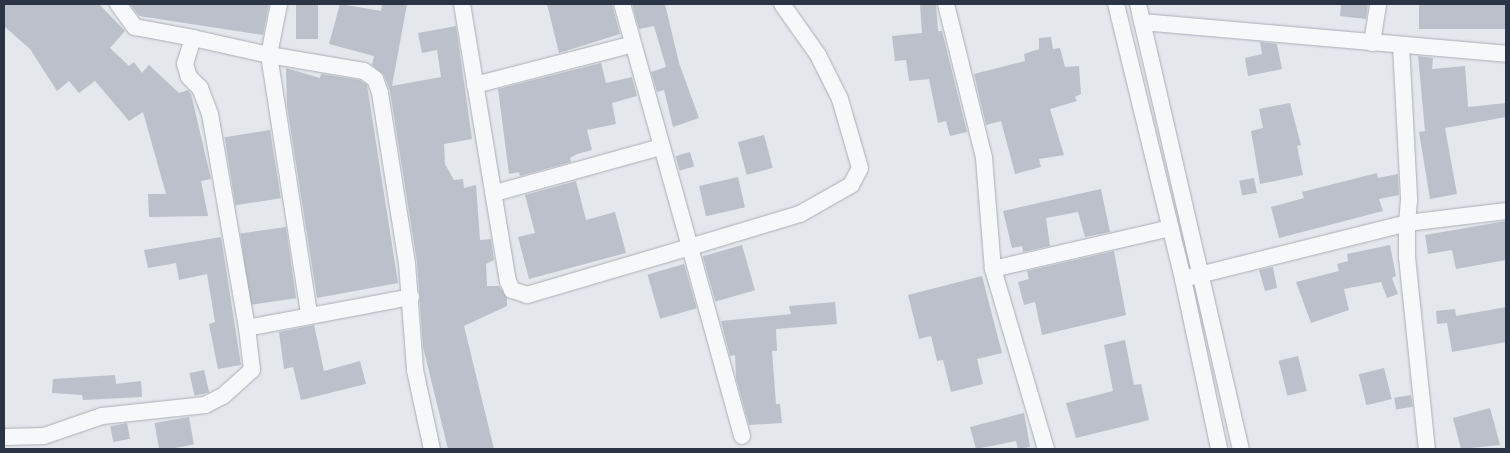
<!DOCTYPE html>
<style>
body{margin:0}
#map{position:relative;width:1510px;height:453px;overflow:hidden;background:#e4e7ec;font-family:"DejaVu Sans",sans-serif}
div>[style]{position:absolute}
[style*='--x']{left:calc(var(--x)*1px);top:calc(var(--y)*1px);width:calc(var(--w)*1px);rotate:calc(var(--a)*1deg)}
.building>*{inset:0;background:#bbc0ca;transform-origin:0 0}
.roads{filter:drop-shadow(0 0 1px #a9aeb7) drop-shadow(0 0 1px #a9aeb7)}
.minor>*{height:16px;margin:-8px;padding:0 8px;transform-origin:8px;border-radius:8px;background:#f7f8fa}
span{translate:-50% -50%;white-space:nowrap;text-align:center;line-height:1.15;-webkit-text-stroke:4px #f4f6f9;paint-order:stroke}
.frame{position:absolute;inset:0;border:5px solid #2b3445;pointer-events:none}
</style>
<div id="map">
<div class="building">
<div style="clip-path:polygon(4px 4px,99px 4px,125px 31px,110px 48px,129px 66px,134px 62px,142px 73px,149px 65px,179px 93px,188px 90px,191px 94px,211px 179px,201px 181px,208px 216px,149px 217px,148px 194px,166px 194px,143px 112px,129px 121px,95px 81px,79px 93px,69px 81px,57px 91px,30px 49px,4px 26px)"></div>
<div style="clip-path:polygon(130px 4px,269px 4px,263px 35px,139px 16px)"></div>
<div style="left:296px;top:4px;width:22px;height:35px"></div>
<div style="clip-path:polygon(340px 4px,381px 11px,382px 4px,407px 4px,392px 86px,441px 77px,437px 50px,422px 53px,418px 33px,456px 26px,472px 139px,444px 144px,445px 164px,454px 180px,463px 179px,464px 188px,476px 185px,480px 240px,491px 239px,494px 260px,486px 264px,487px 286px,499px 286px,507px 298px,507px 306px,464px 326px,494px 449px,448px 449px,423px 347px,417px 262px,390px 91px,384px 75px,372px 65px,374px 56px,329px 44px)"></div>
<div style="clip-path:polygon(547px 4px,612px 4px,620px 34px,559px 53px)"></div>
<div style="clip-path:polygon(632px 4px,665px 4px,679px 63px,699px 118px,673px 127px,664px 90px,657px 92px,651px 72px,666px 67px,654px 26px,639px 29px)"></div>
<div style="clip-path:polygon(920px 4px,936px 4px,938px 31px,942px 31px,967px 132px,950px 136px,946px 121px,938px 123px,929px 79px,909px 81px,906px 60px,895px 61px,892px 36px,922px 33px)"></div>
<div style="clip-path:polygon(1341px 4px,1368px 4px,1366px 19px,1340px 16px)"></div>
<div style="left:1419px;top:4px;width:87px;height:25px"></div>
<div style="clip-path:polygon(1051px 37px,1053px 49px,1060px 48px,1065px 67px,1079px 66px,1081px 94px,1075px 97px,1077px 101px,1050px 109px,1064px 155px,1039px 159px,1041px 167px,1015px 174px,1001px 121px,986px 125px,974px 74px,1025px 61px,1024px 54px,1039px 49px,1039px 38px)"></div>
<div style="clip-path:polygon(1260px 42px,1277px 44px,1282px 69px,1248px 76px,1245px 58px,1262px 54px)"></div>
<div style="clip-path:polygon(1418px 56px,1433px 58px,1432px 69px,1465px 66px,1468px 107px,1506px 103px,1506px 117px,1445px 128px,1457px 194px,1430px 199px,1419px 132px,1425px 131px)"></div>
<div style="clip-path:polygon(601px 63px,606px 83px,632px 77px,637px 96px,612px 103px,616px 124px,587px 130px,592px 150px,577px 154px,570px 158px,571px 162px,520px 176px,519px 172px,509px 174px,498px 89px)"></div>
<div style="clip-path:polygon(286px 68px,320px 78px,321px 74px,360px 80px,367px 85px,398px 283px,317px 298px,287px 106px)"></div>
<div style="clip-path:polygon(1290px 103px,1301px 145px,1297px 146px,1303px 175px,1260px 184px,1251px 131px,1263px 128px,1259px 109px)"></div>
<div style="left:270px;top:130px;width:69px;height:46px;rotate:81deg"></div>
<div style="left:764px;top:135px;width:34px;height:27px;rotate:75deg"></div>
<div style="left:690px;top:152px;width:15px;height:15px;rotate:74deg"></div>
<div style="clip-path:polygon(1377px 173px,1378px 178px,1398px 174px,1399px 195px,1379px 199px,1383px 211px,1279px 238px,1271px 207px,1304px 198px,1302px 192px)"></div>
<div style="left:738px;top:177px;width:31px;height:40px;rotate:77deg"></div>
<div style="left:1254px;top:178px;width:15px;height:15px;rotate:79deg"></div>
<div style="clip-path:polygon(576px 181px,586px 220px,615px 212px,626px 253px,529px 279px,518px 237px,535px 233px,525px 195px)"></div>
<div style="clip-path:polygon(1101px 189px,1110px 232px,1085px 237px,1078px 212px,1046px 218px,1050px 246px,1023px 252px,1022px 246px,1012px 248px,1003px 211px)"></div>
<div style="clip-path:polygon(1506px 221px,1506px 260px,1456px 269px,1452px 250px,1428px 254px,1425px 235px)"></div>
<div style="left:286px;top:227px;width:72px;height:46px;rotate:82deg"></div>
<div style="clip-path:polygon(221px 237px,241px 365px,218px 369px,209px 324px,215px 322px,207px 274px,179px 280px,176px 263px,148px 268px,144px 250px)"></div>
<div style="left:742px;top:245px;width:47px;height:41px;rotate:74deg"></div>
<div style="clip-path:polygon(1390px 245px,1396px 276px,1392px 278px,1398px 294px,1387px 298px,1381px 282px,1344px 289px,1349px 310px,1311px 323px,1296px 282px,1339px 271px,1337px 264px,1348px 261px,1347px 254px)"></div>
<div style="clip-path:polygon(1114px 251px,1126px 315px,1042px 335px,1035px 302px,1024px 305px,1018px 282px,1029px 279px,1027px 271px)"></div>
<div style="left:684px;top:264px;width:46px;height:38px;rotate:74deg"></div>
<div style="clip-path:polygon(1273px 267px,1277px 288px,1265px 291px,1259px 270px)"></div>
<div style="clip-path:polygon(982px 276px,1002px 353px,977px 359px,983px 384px,951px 392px,943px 360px,937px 361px,931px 336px,919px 339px,908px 295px)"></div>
<div style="clip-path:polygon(835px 302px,837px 324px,776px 329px,777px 351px,772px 351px,776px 404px,780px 404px,782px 423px,749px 425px,736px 378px,735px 355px,730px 356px,721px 321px,791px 314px,789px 306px)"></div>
<div style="clip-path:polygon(1506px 307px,1506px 342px,1452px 352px,1447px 323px,1437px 324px,1436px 311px,1455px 309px,1456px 316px)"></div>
<div style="clip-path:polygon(314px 325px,324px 371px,360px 361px,366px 384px,301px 400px,293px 367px,284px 369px,279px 332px)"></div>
<div style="clip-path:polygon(1125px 340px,1134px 385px,1141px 384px,1149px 420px,1076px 438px,1066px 403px,1113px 391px,1104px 345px)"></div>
<div style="left:1298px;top:356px;width:36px;height:20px;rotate:76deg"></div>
<div style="left:1384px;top:368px;width:32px;height:26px;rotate:76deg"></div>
<div style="left:204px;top:370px;width:23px;height:15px;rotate:77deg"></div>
<div style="clip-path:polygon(115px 375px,116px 384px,141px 381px,142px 397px,83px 400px,82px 395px,52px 393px,53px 379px)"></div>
<div style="left:1411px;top:395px;width:12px;height:17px;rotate:81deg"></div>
<div style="clip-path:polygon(1490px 408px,1500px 445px,1461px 449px,1453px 418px)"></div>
<div style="clip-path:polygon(1024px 413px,1030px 447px,1018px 449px,1016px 441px,976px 449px,970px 427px)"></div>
<div style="left:189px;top:417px;width:28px;height:35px;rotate:80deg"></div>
<div style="left:127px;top:423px;width:16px;height:17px;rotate:79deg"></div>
</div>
<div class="roads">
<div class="minor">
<div style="--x:118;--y:4;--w:29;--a:54"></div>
<div style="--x:135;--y:27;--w:59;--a:10.7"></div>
<div style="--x:279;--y:4;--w:52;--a:101.1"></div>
<div style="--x:269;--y:55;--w:96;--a:9.6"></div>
<div style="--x:364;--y:71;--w:14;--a:36"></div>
<div style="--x:375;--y:79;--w:15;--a:70"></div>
<div style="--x:380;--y:93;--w:172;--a:81"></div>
<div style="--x:407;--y:263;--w:107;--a:85.7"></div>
<div style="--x:415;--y:370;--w:81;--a:77.9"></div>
<div style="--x:462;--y:4;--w:281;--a:80.6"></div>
<div style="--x:508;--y:281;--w:10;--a:66"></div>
<div style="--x:512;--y:290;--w:16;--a:18"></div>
<div style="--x:527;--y:295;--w:170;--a:-16.4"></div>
<div style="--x:690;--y:247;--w:252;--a:-105.6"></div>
<div style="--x:946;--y:4;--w:159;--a:76.1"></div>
<div style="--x:984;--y:158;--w:111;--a:85.4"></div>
<div style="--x:1116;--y:4;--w:283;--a:76.3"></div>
<div style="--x:1183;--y:279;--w:174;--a:78"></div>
<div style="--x:1138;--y:4;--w:457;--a:77"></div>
<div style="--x:1142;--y:22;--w:365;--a:5"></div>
<div style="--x:1372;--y:43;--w:39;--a:-81"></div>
<div style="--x:1401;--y:45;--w:155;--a:87"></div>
<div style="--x:1409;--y:200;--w:23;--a:95"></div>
<div style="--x:1407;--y:223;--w:100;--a:-6.9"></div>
<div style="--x:475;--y:85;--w:163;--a:-14.5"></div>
<div style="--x:495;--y:193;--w:172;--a:-15.5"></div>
<div style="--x:1183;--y:279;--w:231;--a:-14"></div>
<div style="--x:1407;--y:223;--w:34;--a:90"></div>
<div style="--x:1407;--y:257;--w:193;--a:84.1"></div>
<div style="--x:247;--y:328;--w:217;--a:-99.8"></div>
<div style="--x:210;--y:114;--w:28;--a:-111"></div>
<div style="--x:200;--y:88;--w:16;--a:-135"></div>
<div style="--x:189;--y:77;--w:14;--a:-107"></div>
<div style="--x:185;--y:64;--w:27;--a:-73"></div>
<div style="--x:193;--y:38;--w:78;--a:12.6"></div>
<div style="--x:269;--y:55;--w:262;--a:81.2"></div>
<div style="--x:742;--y:436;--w:196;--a:-105.4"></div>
<div style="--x:690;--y:247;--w:115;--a:-16.7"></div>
<div style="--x:800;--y:214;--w:59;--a:-29.6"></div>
<div style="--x:851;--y:185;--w:19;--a:-62"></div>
<div style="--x:860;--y:168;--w:72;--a:-106.2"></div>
<div style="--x:840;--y:99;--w:49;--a:-116.6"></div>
<div style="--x:818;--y:55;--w:62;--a:-125.2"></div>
<div style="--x:4;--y:437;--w:40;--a:-1.4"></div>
<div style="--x:44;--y:436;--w:61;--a:-19"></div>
<div style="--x:102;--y:416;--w:104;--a:-6.1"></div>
<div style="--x:205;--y:405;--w:20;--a:-27"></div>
<div style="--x:223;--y:396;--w:39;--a:-42"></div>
<div style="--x:252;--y:370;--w:42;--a:-96.8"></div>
<div style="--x:247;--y:328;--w:167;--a:-10.7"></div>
<div style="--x:1046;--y:449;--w:188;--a:-106.4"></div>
<div style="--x:993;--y:269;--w:182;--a:-13"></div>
</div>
</div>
<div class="frame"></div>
</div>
